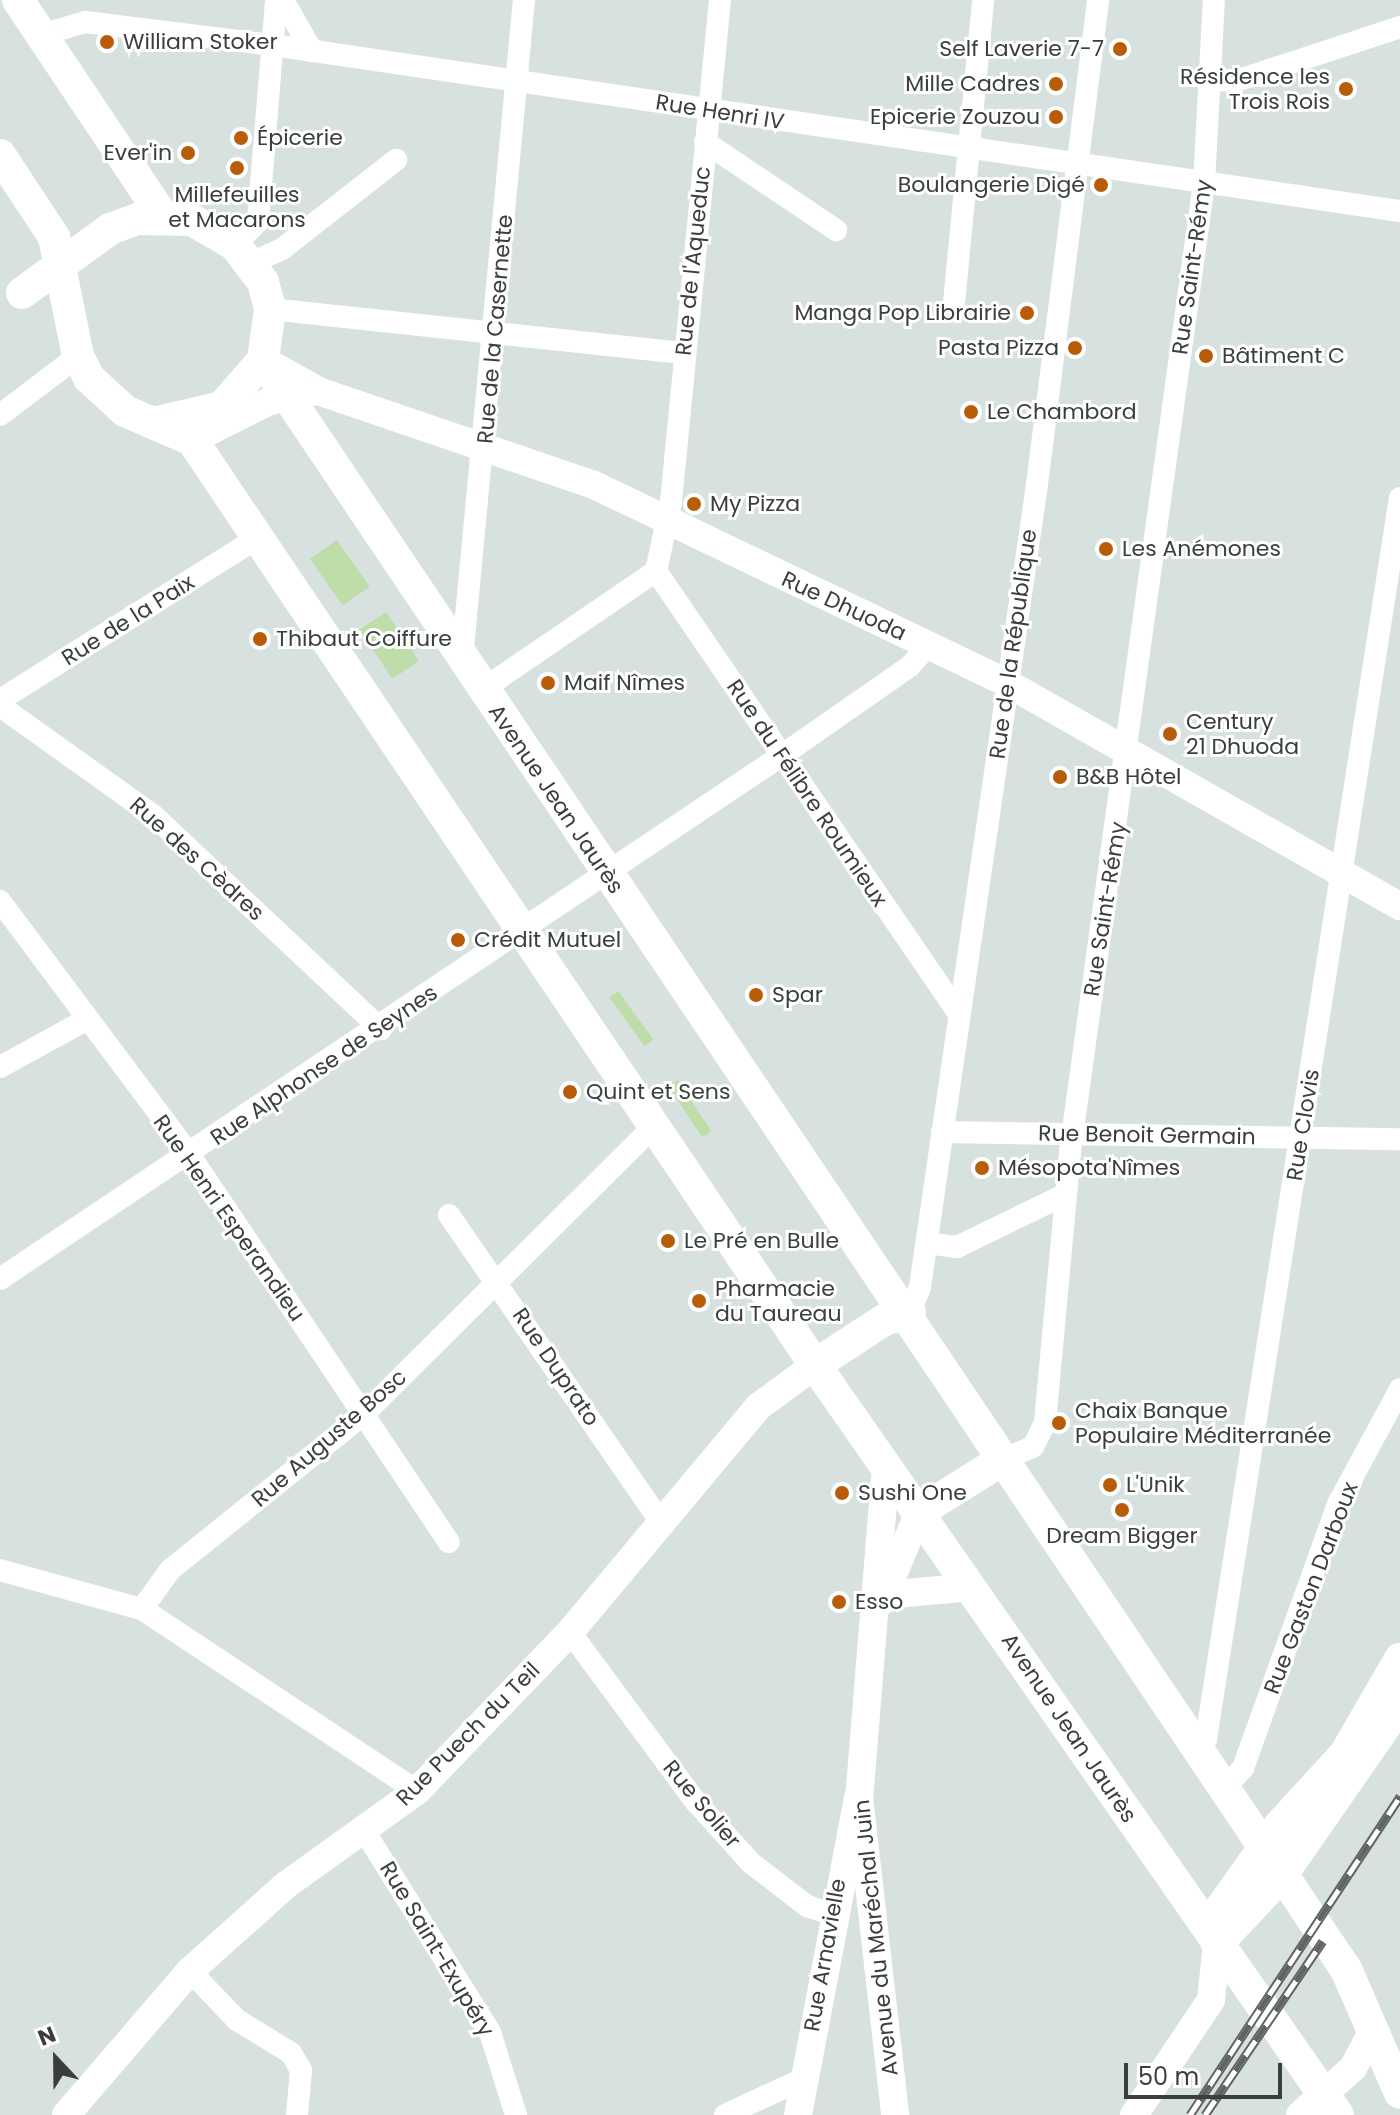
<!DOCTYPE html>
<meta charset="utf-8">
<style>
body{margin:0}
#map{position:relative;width:1400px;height:2115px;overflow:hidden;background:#d7e2e0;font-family:Poppins,sans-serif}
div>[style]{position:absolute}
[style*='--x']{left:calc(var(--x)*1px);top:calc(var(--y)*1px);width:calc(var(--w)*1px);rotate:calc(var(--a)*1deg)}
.green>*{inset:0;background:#bfdda8;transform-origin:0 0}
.minor>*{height:22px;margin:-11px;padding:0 11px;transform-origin:11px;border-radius:11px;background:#fff}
.tertiary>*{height:28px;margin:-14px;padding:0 14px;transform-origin:14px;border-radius:14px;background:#fff}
.secondary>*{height:32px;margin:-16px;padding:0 16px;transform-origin:16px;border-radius:16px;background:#fff}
.rail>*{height:9px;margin-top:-4.5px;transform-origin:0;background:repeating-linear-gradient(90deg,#fff 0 18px,#606564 0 36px);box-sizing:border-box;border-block:2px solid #606564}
.dots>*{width:22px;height:22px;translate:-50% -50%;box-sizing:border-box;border:4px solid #fff;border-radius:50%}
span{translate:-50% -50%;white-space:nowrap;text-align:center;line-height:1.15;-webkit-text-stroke:6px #fff;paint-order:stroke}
.poi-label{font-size:22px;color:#3a3e3d}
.left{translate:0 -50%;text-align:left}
.right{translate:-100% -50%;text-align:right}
.street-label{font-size:22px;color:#3a3e3d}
.north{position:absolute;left:16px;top:2019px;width:80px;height:80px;-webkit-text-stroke:6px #fff;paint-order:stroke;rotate:338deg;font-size:22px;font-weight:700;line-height:32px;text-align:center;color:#3a3e3d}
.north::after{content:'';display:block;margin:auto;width:28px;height:36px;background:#3a3e3d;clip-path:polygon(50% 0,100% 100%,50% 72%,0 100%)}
.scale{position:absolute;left:1124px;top:2063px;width:158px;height:36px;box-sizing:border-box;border:4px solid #3a3e3d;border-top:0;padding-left:10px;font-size:24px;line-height:28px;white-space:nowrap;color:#3a3e3d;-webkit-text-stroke:6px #fff;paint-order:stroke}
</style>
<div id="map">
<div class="green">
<div style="left:337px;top:540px;width:57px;height:33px;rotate:55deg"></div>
<div style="left:386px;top:612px;width:59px;height:32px;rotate:56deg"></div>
<div style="left:618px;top:991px;width:60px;height:11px;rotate:54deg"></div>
<div style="left:678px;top:1080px;width:61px;height:11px;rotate:57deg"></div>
</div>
<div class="minor">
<div style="--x:283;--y:0;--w:59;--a:60.4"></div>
<div style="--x:41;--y:35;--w:46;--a:-16.5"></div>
<div style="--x:85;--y:22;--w:189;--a:7"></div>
<div style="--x:273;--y:45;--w:1139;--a:8.38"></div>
<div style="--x:1212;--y:80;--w:24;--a:2"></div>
<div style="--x:1236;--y:81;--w:173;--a:-18.2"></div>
<div style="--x:705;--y:142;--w:158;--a:33.9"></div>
<div style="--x:235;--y:245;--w:33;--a:-46"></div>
<div style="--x:258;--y:221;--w:222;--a:-85.3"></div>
<div style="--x:251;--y:263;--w:34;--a:-24"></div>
<div style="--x:282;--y:249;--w:145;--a:-38"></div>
<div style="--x:954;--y:303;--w:304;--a:-84.5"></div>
<div style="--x:270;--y:309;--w:417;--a:6.1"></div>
<div style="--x:0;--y:415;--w:98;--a:-37.1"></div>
<div style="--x:656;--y:571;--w:537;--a:55.63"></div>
<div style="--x:462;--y:659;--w:662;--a:-84.63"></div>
<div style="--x:483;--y:689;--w:209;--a:-34.3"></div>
<div style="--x:656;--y:571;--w:71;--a:-77.7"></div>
<div style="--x:671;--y:502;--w:504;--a:-84.43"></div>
<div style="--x:0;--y:700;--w:302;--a:-32.2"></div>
<div style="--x:0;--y:706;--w:188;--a:35.5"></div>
<div style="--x:153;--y:815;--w:313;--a:43.2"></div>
<div style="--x:0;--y:901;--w:316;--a:53.2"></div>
<div style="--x:189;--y:1154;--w:467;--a:56.2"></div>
<div style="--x:0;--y:1067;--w:96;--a:-28.7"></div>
<div style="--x:942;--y:1132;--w:458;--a:0.9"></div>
<div style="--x:449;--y:1215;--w:373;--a:55.4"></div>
<div style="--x:927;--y:1243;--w:30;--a:8"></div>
<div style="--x:957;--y:1247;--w:119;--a:-25.9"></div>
<div style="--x:0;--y:1279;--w:940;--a:-33.81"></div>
<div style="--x:781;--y:756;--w:157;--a:-34.9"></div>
<div style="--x:910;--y:666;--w:27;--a:-48"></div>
<div style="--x:910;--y:1312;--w:27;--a:-68"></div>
<div style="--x:920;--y:1287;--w:803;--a:-81.7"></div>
<div style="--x:1036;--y:492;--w:496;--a:-82.8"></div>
<div style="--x:1002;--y:1460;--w:34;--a:-23"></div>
<div style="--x:1033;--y:1447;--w:28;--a:-64"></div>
<div style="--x:1045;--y:1422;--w:279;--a:-84.7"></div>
<div style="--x:1071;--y:1144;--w:970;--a:-82.12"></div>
<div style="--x:1204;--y:183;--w:183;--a:-86.9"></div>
<div style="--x:0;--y:1570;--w:147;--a:15.4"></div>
<div style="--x:142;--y:1609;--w:330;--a:33.5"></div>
<div style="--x:142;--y:1609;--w:48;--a:-54.3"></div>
<div style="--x:170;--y:1570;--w:249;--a:-38.8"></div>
<div style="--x:364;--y:1414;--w:407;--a:-44.8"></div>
<div style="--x:570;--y:1632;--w:212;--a:53.5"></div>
<div style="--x:696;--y:1802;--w:82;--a:48"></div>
<div style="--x:751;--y:1863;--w:71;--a:37.5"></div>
<div style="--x:807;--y:1906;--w:25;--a:18"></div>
<div style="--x:1195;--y:1747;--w:14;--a:-36"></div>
<div style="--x:1206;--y:1739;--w:1256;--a:-81.12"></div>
<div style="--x:1224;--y:1788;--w:28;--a:-46"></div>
<div style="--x:1243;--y:1768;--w:283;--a:-70.2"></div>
<div style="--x:1339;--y:1502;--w:128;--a:-61.6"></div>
<div style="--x:365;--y:1832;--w:236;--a:58"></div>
<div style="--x:490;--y:2032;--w:87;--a:72.6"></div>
<div style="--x:190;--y:1971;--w:68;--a:46.2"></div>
<div style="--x:237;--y:2020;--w:63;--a:31.4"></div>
<div style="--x:291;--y:2053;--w:20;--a:60"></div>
<div style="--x:301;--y:2070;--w:45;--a:95.1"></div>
<div style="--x:725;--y:2115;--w:86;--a:-24.8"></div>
</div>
<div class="tertiary">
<div style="--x:263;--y:360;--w:66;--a:28.9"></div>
<div style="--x:321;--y:392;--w:286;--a:18.8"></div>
<div style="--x:592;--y:484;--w:460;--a:25.6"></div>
<div style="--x:1007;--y:683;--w:452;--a:29.6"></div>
<div style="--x:192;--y:440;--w:87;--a:-26.6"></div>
<div style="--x:270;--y:401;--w:40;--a:-12"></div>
<div style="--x:886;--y:1465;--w:333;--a:94.6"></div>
<div style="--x:859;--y:1797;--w:320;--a:83.5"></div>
<div style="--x:884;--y:1595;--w:88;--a:-5.2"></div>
<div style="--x:882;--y:1601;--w:96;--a:-67.4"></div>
<div style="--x:66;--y:2115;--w:190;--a:-49.3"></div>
<div style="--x:190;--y:1971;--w:129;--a:-41.9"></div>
<div style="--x:286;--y:1885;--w:161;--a:-35.7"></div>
<div style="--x:417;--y:1791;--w:221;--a:-46.1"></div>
<div style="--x:570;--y:1632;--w:293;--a:-50.1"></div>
<div style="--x:758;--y:1407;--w:71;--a:-36.4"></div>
<div style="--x:798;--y:2115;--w:323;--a:-79.3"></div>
<div style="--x:1134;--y:2115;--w:138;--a:-56.2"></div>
<div style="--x:1211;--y:2000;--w:56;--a:-83.9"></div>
<div style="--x:1300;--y:2115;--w:71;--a:-41.6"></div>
<div style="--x:1353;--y:2068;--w:43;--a:-62.2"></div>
</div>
<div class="secondary">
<div style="--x:18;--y:0;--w:259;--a:56.2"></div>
<div style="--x:0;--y:155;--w:98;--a:56.6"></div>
<div style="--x:54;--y:237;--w:121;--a:78.6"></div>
<div style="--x:78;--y:356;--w:25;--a:63"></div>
<div style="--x:89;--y:378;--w:49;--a:42.5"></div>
<div style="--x:125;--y:411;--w:73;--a:23.4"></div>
<div style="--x:192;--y:440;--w:1115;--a:56.04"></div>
<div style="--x:815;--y:1365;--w:914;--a:55.11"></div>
<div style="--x:22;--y:293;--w:109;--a:-36"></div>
<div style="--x:110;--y:229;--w:30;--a:-20"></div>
<div style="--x:138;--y:219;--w:54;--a:1.1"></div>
<div style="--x:192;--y:220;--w:50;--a:30.2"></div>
<div style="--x:235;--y:245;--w:46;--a:52.9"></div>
<div style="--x:263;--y:282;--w:28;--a:75"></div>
<div style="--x:270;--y:309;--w:51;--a:97.8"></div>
<div style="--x:263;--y:360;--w:62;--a:131.1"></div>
<div style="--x:222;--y:407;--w:71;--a:166.9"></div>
<div style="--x:263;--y:360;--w:1940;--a:56.06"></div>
<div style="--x:1346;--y:1969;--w:135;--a:66.5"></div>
<div style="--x:815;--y:1365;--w:82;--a:-33.1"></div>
<div style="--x:884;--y:1320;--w:27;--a:-17"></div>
<div style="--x:919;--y:1512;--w:98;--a:-32.1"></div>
<div style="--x:1217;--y:1944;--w:36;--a:-84"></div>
<div style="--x:1221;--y:1908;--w:102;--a:-54.6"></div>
<div style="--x:1280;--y:1825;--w:96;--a:-47.5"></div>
<div style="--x:1345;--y:1754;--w:110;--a:-59.9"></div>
<div style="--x:1217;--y:1944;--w:93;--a:-46.7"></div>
<div style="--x:1281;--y:1876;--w:208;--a:-55.2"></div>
</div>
<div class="rail">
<div style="--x:1190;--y:2115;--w:382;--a:-56.6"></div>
<div style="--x:1205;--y:2115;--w:210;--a:-55.9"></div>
</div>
<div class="dots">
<div style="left:107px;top:42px;background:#b95c08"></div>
<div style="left:1120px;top:49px;background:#b95c08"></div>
<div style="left:1056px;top:84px;background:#b95c08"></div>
<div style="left:1346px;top:89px;background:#b95c08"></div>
<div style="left:1056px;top:117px;background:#b95c08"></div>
<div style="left:241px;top:138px;background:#b95c08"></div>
<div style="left:188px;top:153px;background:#b95c08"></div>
<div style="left:237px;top:168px;background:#b95c08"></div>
<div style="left:1101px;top:185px;background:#b95c08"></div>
<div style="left:1027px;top:313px;background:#b95c08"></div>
<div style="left:1075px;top:348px;background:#b95c08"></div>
<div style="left:1206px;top:356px;background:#b95c08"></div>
<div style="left:971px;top:412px;background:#b95c08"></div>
<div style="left:694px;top:504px;background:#b95c08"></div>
<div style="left:1106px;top:549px;background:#b95c08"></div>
<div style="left:260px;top:639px;background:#b95c08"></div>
<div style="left:548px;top:683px;background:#b95c08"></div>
<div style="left:1170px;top:734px;background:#b95c08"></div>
<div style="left:1060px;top:777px;background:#b95c08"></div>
<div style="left:458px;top:940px;background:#b95c08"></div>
<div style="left:756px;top:995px;background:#b95c08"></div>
<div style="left:570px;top:1092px;background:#b95c08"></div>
<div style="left:982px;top:1168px;background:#b95c08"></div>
<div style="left:668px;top:1241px;background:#b95c08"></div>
<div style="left:699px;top:1301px;background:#b95c08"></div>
<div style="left:1059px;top:1423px;background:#b95c08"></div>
<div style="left:1110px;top:1485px;background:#b95c08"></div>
<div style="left:842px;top:1493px;background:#b95c08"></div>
<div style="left:1122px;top:1510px;background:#b95c08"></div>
<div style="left:839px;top:1602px;background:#b95c08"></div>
</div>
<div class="poi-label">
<span class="left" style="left:123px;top:42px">William Stoker</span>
<span class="right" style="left:1104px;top:49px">Self Laverie 7-7</span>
<span class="right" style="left:1330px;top:89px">Résidence les<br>Trois Rois</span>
<span class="right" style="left:1040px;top:84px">Mille Cadres</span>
<span class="right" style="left:1040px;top:117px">Epicerie Zouzou</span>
<span class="left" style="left:257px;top:138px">Épicerie</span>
<span class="right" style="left:172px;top:153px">Ever'in</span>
<span class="right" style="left:1085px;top:185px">Boulangerie Digé</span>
<span style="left:237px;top:207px">Millefeuilles<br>et Macarons</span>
<span class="right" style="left:1011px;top:313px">Manga Pop Librairie</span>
<span class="right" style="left:1059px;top:348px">Pasta Pizza</span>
<span class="left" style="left:1222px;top:356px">Bâtiment C</span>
<span class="left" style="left:987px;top:412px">Le Chambord</span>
<span class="left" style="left:710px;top:504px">My Pizza</span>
<span class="left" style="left:1122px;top:549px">Les Anémones</span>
<span class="left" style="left:276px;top:639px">Thibaut Coiffure</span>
<span class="left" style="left:564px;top:683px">Maif Nîmes</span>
<span class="left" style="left:1186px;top:734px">Century<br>21 Dhuoda</span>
<span class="left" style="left:1076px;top:777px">B&amp;B Hôtel</span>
<span class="left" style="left:474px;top:940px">Crédit Mutuel</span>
<span class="left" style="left:772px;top:995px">Spar</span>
<span class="left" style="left:586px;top:1092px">Quint et Sens</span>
<span class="left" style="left:998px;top:1168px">Mésopota'Nîmes</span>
<span class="left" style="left:684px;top:1241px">Le Pré en Bulle</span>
<span class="left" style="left:715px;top:1301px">Pharmacie<br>du Taureau</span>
<span class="left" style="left:1075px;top:1423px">Chaix Banque<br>Populaire Méditerranée</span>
<span class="left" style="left:1126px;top:1485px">L'Unik</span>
<span class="left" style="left:858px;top:1493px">Sushi One</span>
<span style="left:1122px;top:1536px">Dream Bigger</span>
<span class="left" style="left:855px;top:1602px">Esso</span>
</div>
<div class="street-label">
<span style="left:720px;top:112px;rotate:9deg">Rue Henri IV</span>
<span style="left:693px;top:261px;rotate:-84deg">Rue de l'Aqueduc</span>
<span style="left:1192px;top:267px;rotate:-82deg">Rue Saint-Rémy</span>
<span style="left:495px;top:329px;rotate:-85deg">Rue de la Casernette</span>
<span style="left:844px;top:606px;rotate:25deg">Rue Dhuoda</span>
<span style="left:128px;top:620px;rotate:-32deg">Rue de la Paix</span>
<span style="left:1013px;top:644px;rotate:-82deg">Rue de la République</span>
<span style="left:807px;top:793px;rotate:56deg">Rue du Félibre Roumieux</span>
<span style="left:556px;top:799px;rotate:56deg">Avenue Jean Jaurès</span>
<span style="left:197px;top:859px;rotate:42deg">Rue des Cèdres</span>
<span style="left:1105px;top:909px;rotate:-81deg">Rue Saint-Rémy</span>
<span style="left:324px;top:1065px;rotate:-34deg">Rue Alphonse de Seynes</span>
<span style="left:1303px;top:1125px;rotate:-81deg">Rue Clovis</span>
<span style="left:1147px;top:1135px;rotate:1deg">Rue Benoit Germain</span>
<span style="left:229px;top:1218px;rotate:55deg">Rue Henri Esperandieu</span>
<span style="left:556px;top:1367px;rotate:56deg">Rue Duprato</span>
<span style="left:329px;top:1438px;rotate:-41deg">Rue Auguste Bosc</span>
<span style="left:1311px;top:1588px;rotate:-69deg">Rue Gaston Darboux</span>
<span style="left:1069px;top:1728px;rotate:56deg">Avenue Jean Jaurès</span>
<span style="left:468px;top:1734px;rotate:-45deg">Rue Puech du Teil</span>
<span style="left:702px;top:1804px;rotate:50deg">Rue Solier</span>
<span style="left:876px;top:1938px;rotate:-96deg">Avenue du Maréchal Juin</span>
<span style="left:437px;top:1949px;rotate:59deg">Rue Saint-Exupéry</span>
<span style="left:825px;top:1955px;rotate:-80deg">Rue Arnavielle</span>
</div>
<div class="north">N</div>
<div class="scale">50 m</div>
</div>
